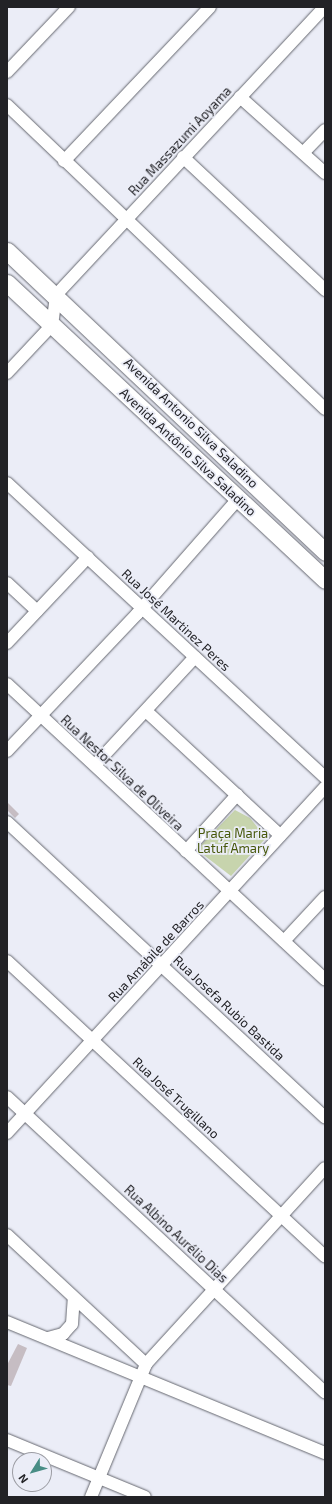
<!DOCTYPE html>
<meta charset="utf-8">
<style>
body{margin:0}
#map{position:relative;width:332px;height:1504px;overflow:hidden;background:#ebedf7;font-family:"Exo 2",sans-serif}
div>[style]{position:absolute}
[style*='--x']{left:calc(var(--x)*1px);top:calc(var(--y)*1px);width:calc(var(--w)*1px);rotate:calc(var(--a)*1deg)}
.green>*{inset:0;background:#c7d4ad}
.building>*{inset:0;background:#c6bdc3}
.roads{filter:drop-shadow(0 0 1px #65676f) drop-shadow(0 0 1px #65676f)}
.street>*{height:12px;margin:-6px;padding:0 6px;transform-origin:6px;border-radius:6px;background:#fff}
.secondary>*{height:17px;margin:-8.5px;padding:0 8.5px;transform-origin:8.5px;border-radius:8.5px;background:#fff}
span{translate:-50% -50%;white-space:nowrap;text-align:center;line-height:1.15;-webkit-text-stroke:3.5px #ebedf7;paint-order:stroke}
.street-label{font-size:13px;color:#222226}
.park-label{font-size:13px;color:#47580a}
.frame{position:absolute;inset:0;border:8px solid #222226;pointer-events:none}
.north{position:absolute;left:12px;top:1452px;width:40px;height:40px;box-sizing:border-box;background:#ebedf7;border:1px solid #9b9ca3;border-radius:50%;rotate:233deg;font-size:11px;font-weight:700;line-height:16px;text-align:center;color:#222226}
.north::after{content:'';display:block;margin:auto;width:14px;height:18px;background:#488d85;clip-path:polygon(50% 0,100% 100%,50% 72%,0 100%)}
</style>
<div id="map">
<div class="green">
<div style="clip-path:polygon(235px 810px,250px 818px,266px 838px,231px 876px,201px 853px,200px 846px)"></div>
</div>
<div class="building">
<div style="clip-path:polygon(7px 802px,19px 814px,15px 818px,7px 810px)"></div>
<div style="clip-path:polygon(18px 1344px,27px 1348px,11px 1386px,7px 1385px,7px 1365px)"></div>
</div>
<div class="roads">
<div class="street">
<div style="--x:7;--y:72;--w:90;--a:-46.4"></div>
<div style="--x:240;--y:97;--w:114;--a:41.8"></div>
<div style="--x:7;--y:105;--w:440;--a:43.7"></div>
<div style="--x:303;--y:153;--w:32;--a:-46"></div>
<div style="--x:183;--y:157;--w:195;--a:43.1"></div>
<div style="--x:64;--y:161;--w:212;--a:-46.5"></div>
<div style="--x:7;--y:373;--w:66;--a:-46.8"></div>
<div style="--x:52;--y:325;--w:30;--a:-82"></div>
<div style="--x:56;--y:295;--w:394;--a:-47"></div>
<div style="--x:7;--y:483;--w:433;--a:42.8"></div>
<div style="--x:7;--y:583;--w:41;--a:43"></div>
<div style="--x:7;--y:643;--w:118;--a:-46.7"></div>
<div style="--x:7;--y:684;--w:434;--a:42.9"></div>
<div style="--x:146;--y:711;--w:183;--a:42.8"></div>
<div style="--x:7;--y:751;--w:189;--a:-46.5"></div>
<div style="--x:137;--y:614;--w:153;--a:-48.7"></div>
<div style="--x:95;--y:765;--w:147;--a:-47.2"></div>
<div style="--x:7;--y:822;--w:434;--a:42.9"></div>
<div style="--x:186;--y:851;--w:76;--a:-47.7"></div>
<div style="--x:284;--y:941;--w:60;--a:-47"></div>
<div style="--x:7;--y:961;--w:434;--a:42.9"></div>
<div style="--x:7;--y:1097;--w:434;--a:42.9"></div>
<div style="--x:7;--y:1133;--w:470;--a:-47.4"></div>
<div style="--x:7;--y:1235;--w:190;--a:42.9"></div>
<div style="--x:7;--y:1322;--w:344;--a:22.4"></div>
<div style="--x:48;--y:1338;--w:16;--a:-15"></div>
<div style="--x:63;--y:1334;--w:13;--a:-48"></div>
<div style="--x:72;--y:1324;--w:26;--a:-86"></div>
<div style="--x:7;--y:1440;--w:149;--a:22.4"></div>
<div style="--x:91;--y:1497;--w:144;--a:-67.5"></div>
<div style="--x:146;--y:1364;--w:265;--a:-47.6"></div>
</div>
<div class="secondary">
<div style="--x:7;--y:251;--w:438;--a:43.4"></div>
<div style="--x:7;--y:283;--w:435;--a:43"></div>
</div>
</div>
<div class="street-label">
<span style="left:180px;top:141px;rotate:-47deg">Rua Massazumi Aoyama</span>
<span style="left:191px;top:423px;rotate:44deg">Avenida Antonio Silva Saladino</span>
<span style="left:188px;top:452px;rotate:43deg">Avenida Antônio Silva Saladino</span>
<span style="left:176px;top:620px;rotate:43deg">Rua José Martinez Peres</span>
<span style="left:122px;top:773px;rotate:43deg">Rua Nestor Silva de Oliveira</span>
<span style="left:156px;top:951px;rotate:-47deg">Rua Amábile de Barros</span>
<span style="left:229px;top:1008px;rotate:43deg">Rua Josefa Rubio Bastida</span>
<span style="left:176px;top:1098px;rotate:43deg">Rua José Trugillano</span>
<span style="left:176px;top:1234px;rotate:43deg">Rua Albino Aurélio Dias</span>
</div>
<div class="park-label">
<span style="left:233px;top:841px">Praça Maria<br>Latuf Amary</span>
</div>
<div class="frame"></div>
<div class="north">N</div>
</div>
